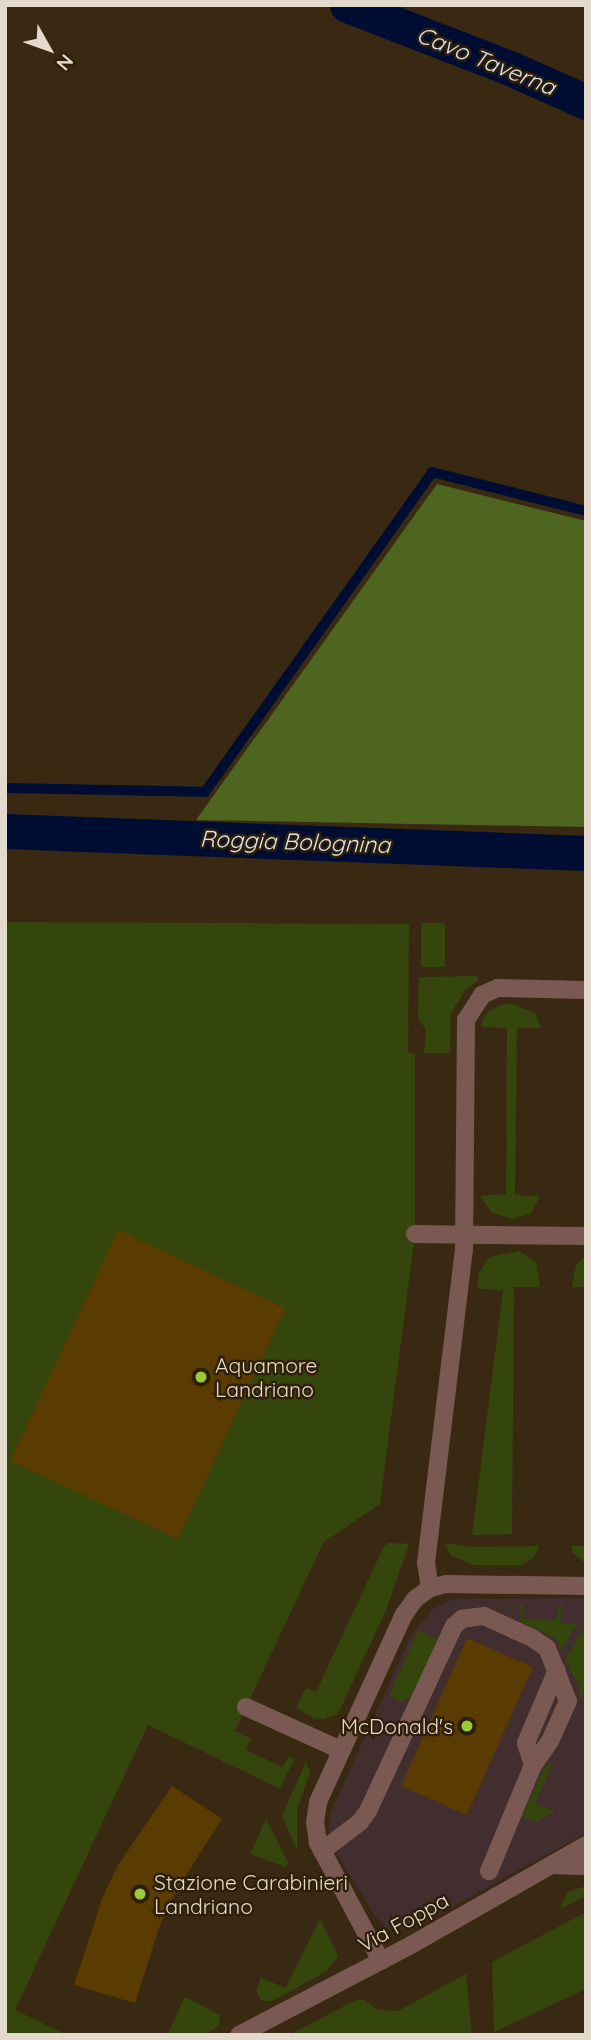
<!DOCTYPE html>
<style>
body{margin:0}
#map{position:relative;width:591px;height:2040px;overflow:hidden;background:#392912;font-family:Quicksand,sans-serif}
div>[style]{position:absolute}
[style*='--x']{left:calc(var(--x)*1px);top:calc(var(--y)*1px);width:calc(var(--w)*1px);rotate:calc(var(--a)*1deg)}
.commercial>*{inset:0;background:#422e2e}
.green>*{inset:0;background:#34460c;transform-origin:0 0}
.forest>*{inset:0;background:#4e6520}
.stream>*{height:10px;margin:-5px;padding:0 5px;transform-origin:5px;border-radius:5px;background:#000d32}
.canal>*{height:35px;margin:-17.5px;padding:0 17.5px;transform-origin:17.5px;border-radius:17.5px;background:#000d32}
.building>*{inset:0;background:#5a3b00;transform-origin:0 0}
.lane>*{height:18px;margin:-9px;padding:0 9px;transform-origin:9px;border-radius:9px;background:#7a5953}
.street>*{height:18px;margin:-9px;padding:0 9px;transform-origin:9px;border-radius:9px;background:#7a5953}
.dots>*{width:19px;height:19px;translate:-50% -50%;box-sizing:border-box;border:4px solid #2f1f08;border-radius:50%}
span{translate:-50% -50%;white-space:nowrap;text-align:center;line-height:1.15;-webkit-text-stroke:5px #2f1f08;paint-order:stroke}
.poi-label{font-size:21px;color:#e3d9cc}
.left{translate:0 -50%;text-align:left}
.right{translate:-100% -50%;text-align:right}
.street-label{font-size:21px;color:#e3d9cc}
.water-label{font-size:23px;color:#d7e3f3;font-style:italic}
.frame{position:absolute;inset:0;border:7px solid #e3d9cc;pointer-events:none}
.north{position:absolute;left:14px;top:14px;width:70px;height:70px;-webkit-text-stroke:5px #2f1f08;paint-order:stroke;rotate:130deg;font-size:19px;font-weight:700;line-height:28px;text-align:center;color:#e3d9cc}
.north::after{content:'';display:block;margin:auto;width:24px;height:32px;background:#e3d9cc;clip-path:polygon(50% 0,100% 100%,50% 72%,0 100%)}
</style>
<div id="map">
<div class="commercial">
<div style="clip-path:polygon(586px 1598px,586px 1833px,412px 1929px,387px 1928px,375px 1916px,335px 1851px,329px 1830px,330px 1814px,411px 1635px,433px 1609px,452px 1599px)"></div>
</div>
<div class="green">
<div style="clip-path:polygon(5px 922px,409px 924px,408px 1053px,415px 1054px,415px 1234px,380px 1504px,323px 1543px,235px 1731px,251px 1739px,246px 1750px,283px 1767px,289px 1756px,294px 1759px,280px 1789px,148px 1725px,15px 2010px,67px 2035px,5px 2035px)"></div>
<div style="left:421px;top:923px;width:24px;height:44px"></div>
<div style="clip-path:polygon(478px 976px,478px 981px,466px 989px,451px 1013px,450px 1053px,424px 1053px,426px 1029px,418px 1019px,419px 977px)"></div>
<div style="clip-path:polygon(512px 1004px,535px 1013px,541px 1028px,517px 1028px,515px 1195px,540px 1196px,531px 1213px,512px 1219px,491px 1212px,480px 1196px,506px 1194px,507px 1028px,482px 1027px,482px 1021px,489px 1011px,501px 1005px)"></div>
<div style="clip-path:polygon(519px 1251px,536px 1262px,540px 1287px,514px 1287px,512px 1534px,472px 1535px,503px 1291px,477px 1288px,479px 1273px,489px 1257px)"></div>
<div style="clip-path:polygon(586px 1255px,586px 1287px,572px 1287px,576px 1265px)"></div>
<div style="clip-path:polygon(389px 1543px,409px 1544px,387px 1608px,338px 1714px,325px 1719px,314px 1718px,296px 1708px,306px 1688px,316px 1692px,384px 1546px)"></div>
<div style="clip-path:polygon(445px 1543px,472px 1547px,539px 1546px,534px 1557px,522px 1565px,473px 1565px,450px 1555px)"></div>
<div style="clip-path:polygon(571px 1546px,586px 1546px,586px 1564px,573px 1553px)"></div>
<div style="clip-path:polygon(520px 1605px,523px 1605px,523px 1619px,557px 1620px,558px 1606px,561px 1606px,561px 1624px,577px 1624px,561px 1651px,556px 1639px,521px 1622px)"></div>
<div style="clip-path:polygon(586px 1624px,586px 1685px,579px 1701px,580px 1687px,565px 1660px)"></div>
<div style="clip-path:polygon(418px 1631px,437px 1640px,415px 1693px,402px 1702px,389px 1695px)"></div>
<div style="clip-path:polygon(306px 1762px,310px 1773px,297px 1809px,297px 1850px,282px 1816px)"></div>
<div style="clip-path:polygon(553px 1762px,535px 1803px,555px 1811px,537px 1822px,522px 1816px,544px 1768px)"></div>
<div style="clip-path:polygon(266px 1819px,289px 1864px,285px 1867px,250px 1854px)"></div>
<div style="clip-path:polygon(586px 1886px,586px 1896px,560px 1909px,568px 1892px)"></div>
<div style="clip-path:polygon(586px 1912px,586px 1989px,494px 2032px,492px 1962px)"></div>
<div style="clip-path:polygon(320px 1919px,338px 1956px,327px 1971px,272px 2001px,262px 2001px,256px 1991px,261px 1978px,286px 1988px)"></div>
<div style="clip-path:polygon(466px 1974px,472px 2035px,289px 2035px,356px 2000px,365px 2000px,376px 2009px,398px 2011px)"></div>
<div style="clip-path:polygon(185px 1997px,220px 2015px,219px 2026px,204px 2035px,167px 2035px)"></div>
</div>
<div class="forest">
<div style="clip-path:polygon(437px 484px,586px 521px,586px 827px,196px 820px)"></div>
</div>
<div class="stream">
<div style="--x:5;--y:788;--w:200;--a:1.1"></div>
<div style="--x:205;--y:792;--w:392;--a:-54.6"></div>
<div style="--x:432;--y:472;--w:159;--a:14.2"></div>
</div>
<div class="canal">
<div style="--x:347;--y:5;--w:177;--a:21.2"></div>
<div style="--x:512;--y:69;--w:81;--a:24"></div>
<div style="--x:5;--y:831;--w:581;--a:2.17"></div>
</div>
<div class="building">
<div style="left:118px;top:1230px;width:185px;height:255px;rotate:25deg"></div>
<div style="left:467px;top:1638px;width:72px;height:162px;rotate:24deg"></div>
<div style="clip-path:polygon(172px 1786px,222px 1819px,176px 1891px,160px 1925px,135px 2003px,74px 1985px,103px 1896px,118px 1865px)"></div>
</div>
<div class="lane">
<div style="--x:415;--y:1234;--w:171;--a:0.7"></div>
<div style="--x:430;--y:1588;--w:25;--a:-99"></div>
<div style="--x:426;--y:1563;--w:314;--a:-83.1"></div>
<div style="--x:464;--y:1251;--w:231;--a:-89.5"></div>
<div style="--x:466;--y:1020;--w:30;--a:-57"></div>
<div style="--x:482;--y:995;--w:17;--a:-24"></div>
<div style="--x:498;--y:988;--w:88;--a:1.3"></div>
<div style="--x:246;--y:1707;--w:104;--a:24.4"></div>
<div style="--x:533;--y:1765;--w:23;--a:-108"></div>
<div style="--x:526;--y:1743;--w:79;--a:-67"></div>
<div style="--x:322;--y:1851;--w:48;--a:-37.3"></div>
<div style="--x:360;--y:1822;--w:14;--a:-54"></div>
<div style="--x:368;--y:1811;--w:204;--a:-65.1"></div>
<div style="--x:454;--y:1626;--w:11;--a:-41"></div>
<div style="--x:462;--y:1619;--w:22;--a:-8"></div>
<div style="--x:484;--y:1616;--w:53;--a:24.6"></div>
<div style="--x:532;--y:1638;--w:18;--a:34"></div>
<div style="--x:547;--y:1648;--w:57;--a:68.4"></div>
<div style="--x:568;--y:1701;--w:44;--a:114.2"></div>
<div style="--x:550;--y:1741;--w:29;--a:125"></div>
<div style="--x:533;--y:1765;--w:115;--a:112.5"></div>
<div style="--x:381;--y:1961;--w:134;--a:-118.1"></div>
<div style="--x:318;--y:1843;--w:21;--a:-98"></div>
<div style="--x:315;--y:1822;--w:20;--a:-81"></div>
<div style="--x:318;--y:1802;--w:205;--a:-65.4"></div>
<div style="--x:403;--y:1616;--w:21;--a:-55"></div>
<div style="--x:415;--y:1599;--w:19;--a:-36"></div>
<div style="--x:430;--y:1588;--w:16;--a:-14"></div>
<div style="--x:446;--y:1584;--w:140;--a:0.8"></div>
</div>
<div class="street">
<div style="--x:552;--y:1865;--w:34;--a:2"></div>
<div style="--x:239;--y:2035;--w:194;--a:-27.6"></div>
<div style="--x:411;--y:1945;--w:202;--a:-29.7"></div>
</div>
<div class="dots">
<div style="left:201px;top:1377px;background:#96cc39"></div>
<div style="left:467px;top:1726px;background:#96cc39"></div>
<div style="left:140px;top:1894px;background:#96cc39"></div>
</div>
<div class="poi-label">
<span class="left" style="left:215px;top:1377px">Aquamore<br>Landriano</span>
<span class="right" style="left:453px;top:1726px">McDonald's</span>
<span class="left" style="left:154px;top:1894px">Stazione Carabinieri<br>Landriano</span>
</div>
<div class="street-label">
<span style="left:403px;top:1922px;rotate:-29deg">Via Foppa</span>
</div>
<div class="water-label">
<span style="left:486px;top:61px;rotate:22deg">Cavo Taverna</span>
<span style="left:295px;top:842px;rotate:2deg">Roggia Bolognina</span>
</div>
<div class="frame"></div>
<div class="north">N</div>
</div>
